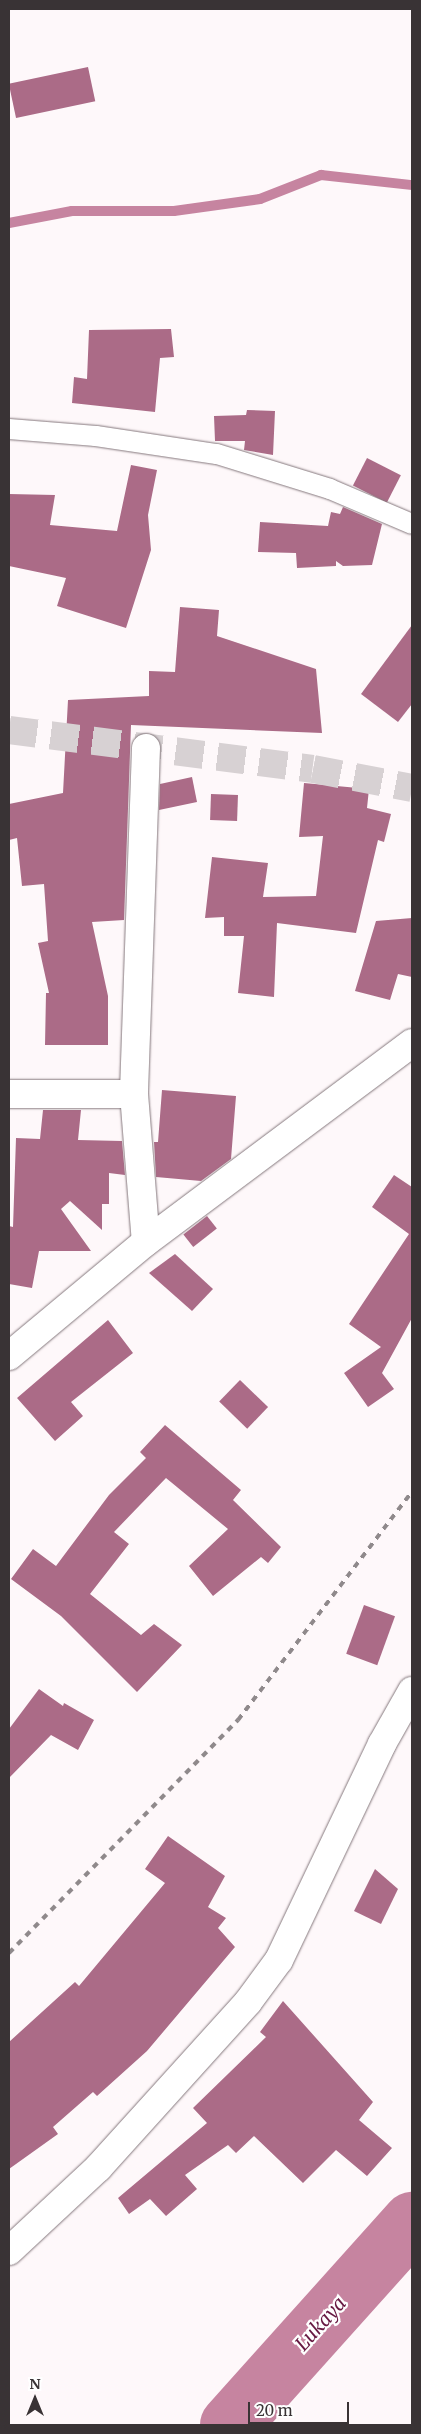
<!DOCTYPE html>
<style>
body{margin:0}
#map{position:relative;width:421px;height:2434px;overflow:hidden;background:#fef8fa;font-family:Merriweather,serif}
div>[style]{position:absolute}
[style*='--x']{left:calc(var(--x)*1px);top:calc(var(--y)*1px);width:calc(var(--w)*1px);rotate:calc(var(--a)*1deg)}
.stream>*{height:10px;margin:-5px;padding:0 5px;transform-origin:5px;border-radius:5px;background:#c684a0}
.river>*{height:60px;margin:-30px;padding:0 30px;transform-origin:30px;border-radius:30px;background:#c684a0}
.building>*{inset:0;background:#ab6b87;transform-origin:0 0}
.minor-tunnel>*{height:28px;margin-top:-14px;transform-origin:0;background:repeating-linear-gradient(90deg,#d7d1d3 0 28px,transparent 0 42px)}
.roads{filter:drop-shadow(0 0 1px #85787d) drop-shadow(0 0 1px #85787d)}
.service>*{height:20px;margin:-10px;padding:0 10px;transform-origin:10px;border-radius:10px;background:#fff}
.minor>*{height:28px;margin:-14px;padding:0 14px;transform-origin:14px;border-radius:14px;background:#fff}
.rail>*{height:4px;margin-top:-2px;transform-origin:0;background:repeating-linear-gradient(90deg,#8f898b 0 6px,transparent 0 12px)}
span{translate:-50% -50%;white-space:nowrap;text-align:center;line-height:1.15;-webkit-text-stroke:4.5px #fff;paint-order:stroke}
.water-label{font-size:19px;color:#671942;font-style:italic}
.frame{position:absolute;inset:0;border:10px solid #393335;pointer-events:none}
.north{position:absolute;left:10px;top:2374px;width:50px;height:50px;-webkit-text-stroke:4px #fff;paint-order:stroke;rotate:0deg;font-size:14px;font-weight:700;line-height:20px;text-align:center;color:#393335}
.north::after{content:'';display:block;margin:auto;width:18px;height:22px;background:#393335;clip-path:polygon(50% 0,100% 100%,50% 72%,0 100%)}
.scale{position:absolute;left:248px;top:2402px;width:101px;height:22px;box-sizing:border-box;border:2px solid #393335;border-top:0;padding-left:6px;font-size:15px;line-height:18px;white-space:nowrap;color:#393335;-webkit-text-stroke:4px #fff;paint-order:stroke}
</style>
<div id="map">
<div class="stream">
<div style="--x:9;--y:223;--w:64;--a:-10.8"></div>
<div style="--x:72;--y:211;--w:102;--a:0"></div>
<div style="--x:174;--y:211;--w:87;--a:-7.9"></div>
<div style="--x:260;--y:199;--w:66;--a:-21.5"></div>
<div style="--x:321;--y:175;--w:92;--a:6.3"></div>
</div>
<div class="river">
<div style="--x:230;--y:2425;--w:273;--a:-48.1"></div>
</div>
<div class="building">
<div style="left:88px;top:67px;width:35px;height:81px;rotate:78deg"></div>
<div style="clip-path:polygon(171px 329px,174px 357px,160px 358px,155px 412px,72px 403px,74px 377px,87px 379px,89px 330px)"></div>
<div style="clip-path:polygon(247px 410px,275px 411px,273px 455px,244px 450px,245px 441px,215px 441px,214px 416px,246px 415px)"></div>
<div style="left:367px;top:458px;width:38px;height:31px;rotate:27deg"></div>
<div style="clip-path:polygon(131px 465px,157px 470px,148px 515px,151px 550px,126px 628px,57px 606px,66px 578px,9px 566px,9px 494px,55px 495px,50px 525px,117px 531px)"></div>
<div style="clip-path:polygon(343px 507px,382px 524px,372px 565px,343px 566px,336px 561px,336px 566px,297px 568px,296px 553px,258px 552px,260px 522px,328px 526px,331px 512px,340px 514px)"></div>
<div style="clip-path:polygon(180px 607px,219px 610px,217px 636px,316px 669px,322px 733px,131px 725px,124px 920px,92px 922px,108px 996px,108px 1045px,45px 1045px,46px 993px,49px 993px,38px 943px,48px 941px,44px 884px,22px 886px,17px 838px,9px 840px,9px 804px,63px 793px,68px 700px,149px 696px,149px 671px,175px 672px)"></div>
<div style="clip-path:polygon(412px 625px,412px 704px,398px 722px,361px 694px)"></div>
<div style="clip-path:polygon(192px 777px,197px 802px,159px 810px,160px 784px)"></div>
<div style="clip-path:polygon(304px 783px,369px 789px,367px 808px,391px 814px,384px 842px,378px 840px,356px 933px,277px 923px,274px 997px,238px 993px,244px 936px,224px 936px,224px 917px,205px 918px,212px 857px,268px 863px,263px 897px,316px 896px,323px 836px,299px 837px)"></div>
<div style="left:211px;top:794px;width:27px;height:26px;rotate:2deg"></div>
<div style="clip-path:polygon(412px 918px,412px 977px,398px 974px,390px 1000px,355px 991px,376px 921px)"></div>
<div style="clip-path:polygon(162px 1090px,236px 1096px,231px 1159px,201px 1181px,156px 1177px,154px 1142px,158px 1142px)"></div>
<div style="clip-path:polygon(43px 1110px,81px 1110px,78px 1140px,122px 1141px,125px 1175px,109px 1173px,109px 1204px,102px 1204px,102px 1230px,70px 1201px,61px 1209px,91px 1251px,39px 1251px,32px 1288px,9px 1284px,9px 1226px,13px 1227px,16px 1138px,40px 1139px)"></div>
<div style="clip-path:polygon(394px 1175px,412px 1187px,412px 1318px,382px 1373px,394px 1389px,368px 1407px,344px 1373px,381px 1347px,349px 1324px,409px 1234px,372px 1207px)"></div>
<div style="left:207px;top:1216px;width:16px;height:30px;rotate:52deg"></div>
<div style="clip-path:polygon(175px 1254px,213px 1289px,192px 1311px,149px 1273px)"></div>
<div style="clip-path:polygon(108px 1320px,133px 1353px,71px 1402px,83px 1416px,55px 1441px,17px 1398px)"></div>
<div style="left:240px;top:1380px;width:39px;height:30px;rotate:44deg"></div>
<div style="clip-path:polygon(165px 1425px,241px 1490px,233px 1500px,281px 1547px,268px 1563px,261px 1557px,213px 1596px,189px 1566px,228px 1529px,166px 1478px,114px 1532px,129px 1544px,90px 1594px,141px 1635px,154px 1624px,182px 1645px,137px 1692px,61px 1616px,11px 1579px,33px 1549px,56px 1566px,109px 1495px,146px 1458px,140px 1452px)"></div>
<div style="left:364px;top:1605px;width:33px;height:52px;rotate:20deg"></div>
<div style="clip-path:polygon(39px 1689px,63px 1706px,64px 1703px,94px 1720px,78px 1750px,51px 1735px,9px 1778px,9px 1729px)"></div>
<div style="clip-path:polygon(168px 1836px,225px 1876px,208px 1907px,226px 1918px,218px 1928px,235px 1947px,147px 2051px,97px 2096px,93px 2092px,53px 2127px,58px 2134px,9px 2169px,9px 2042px,75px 1982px,79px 1986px,165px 1883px,145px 1869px)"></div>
<div style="clip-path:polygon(375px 1869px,398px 1889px,381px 1924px,354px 1911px)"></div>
<div style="clip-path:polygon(283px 2001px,373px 2102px,359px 2120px,392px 2148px,367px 2176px,336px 2150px,303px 2183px,254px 2136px,236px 2153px,228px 2145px,185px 2175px,197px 2189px,166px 2216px,150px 2199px,129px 2214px,118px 2198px,207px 2123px,193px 2108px,266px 2037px,260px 2032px)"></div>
</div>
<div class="minor-tunnel">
<div style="--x:9;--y:730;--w:306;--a:7.3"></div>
<div style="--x:313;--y:769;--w:101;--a:10.9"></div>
</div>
<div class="roads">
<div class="service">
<div style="--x:9;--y:429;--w:87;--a:4.6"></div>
<div style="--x:96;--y:436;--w:122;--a:8.5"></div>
<div style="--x:217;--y:454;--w:118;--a:17.2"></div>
<div style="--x:330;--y:489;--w:89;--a:23.1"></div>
</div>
<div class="minor">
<div style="--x:146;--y:748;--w:346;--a:92"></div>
<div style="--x:134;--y:1094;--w:148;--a:85.4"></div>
<div style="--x:9;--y:1094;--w:125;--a:0"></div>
<div style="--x:9;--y:1356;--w:178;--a:-39.8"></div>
<div style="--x:146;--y:1242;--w:332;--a:-36.8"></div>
<div style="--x:9;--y:2251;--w:122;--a:-43"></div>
<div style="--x:98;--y:2168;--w:224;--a:-47.9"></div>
<div style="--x:248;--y:2002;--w:52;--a:-53.6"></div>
<div style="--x:279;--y:1960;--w:239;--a:-64.5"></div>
<div style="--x:382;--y:1744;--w:61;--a:-60.5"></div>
</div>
</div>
<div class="rail">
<div style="--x:9;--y:1953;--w:327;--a:-45.5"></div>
<div style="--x:238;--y:1720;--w:287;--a:-52.7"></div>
</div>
<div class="water-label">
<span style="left:321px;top:2324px;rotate:-48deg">Lukaya</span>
</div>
<div class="frame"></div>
<div class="north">N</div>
<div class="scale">20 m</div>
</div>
